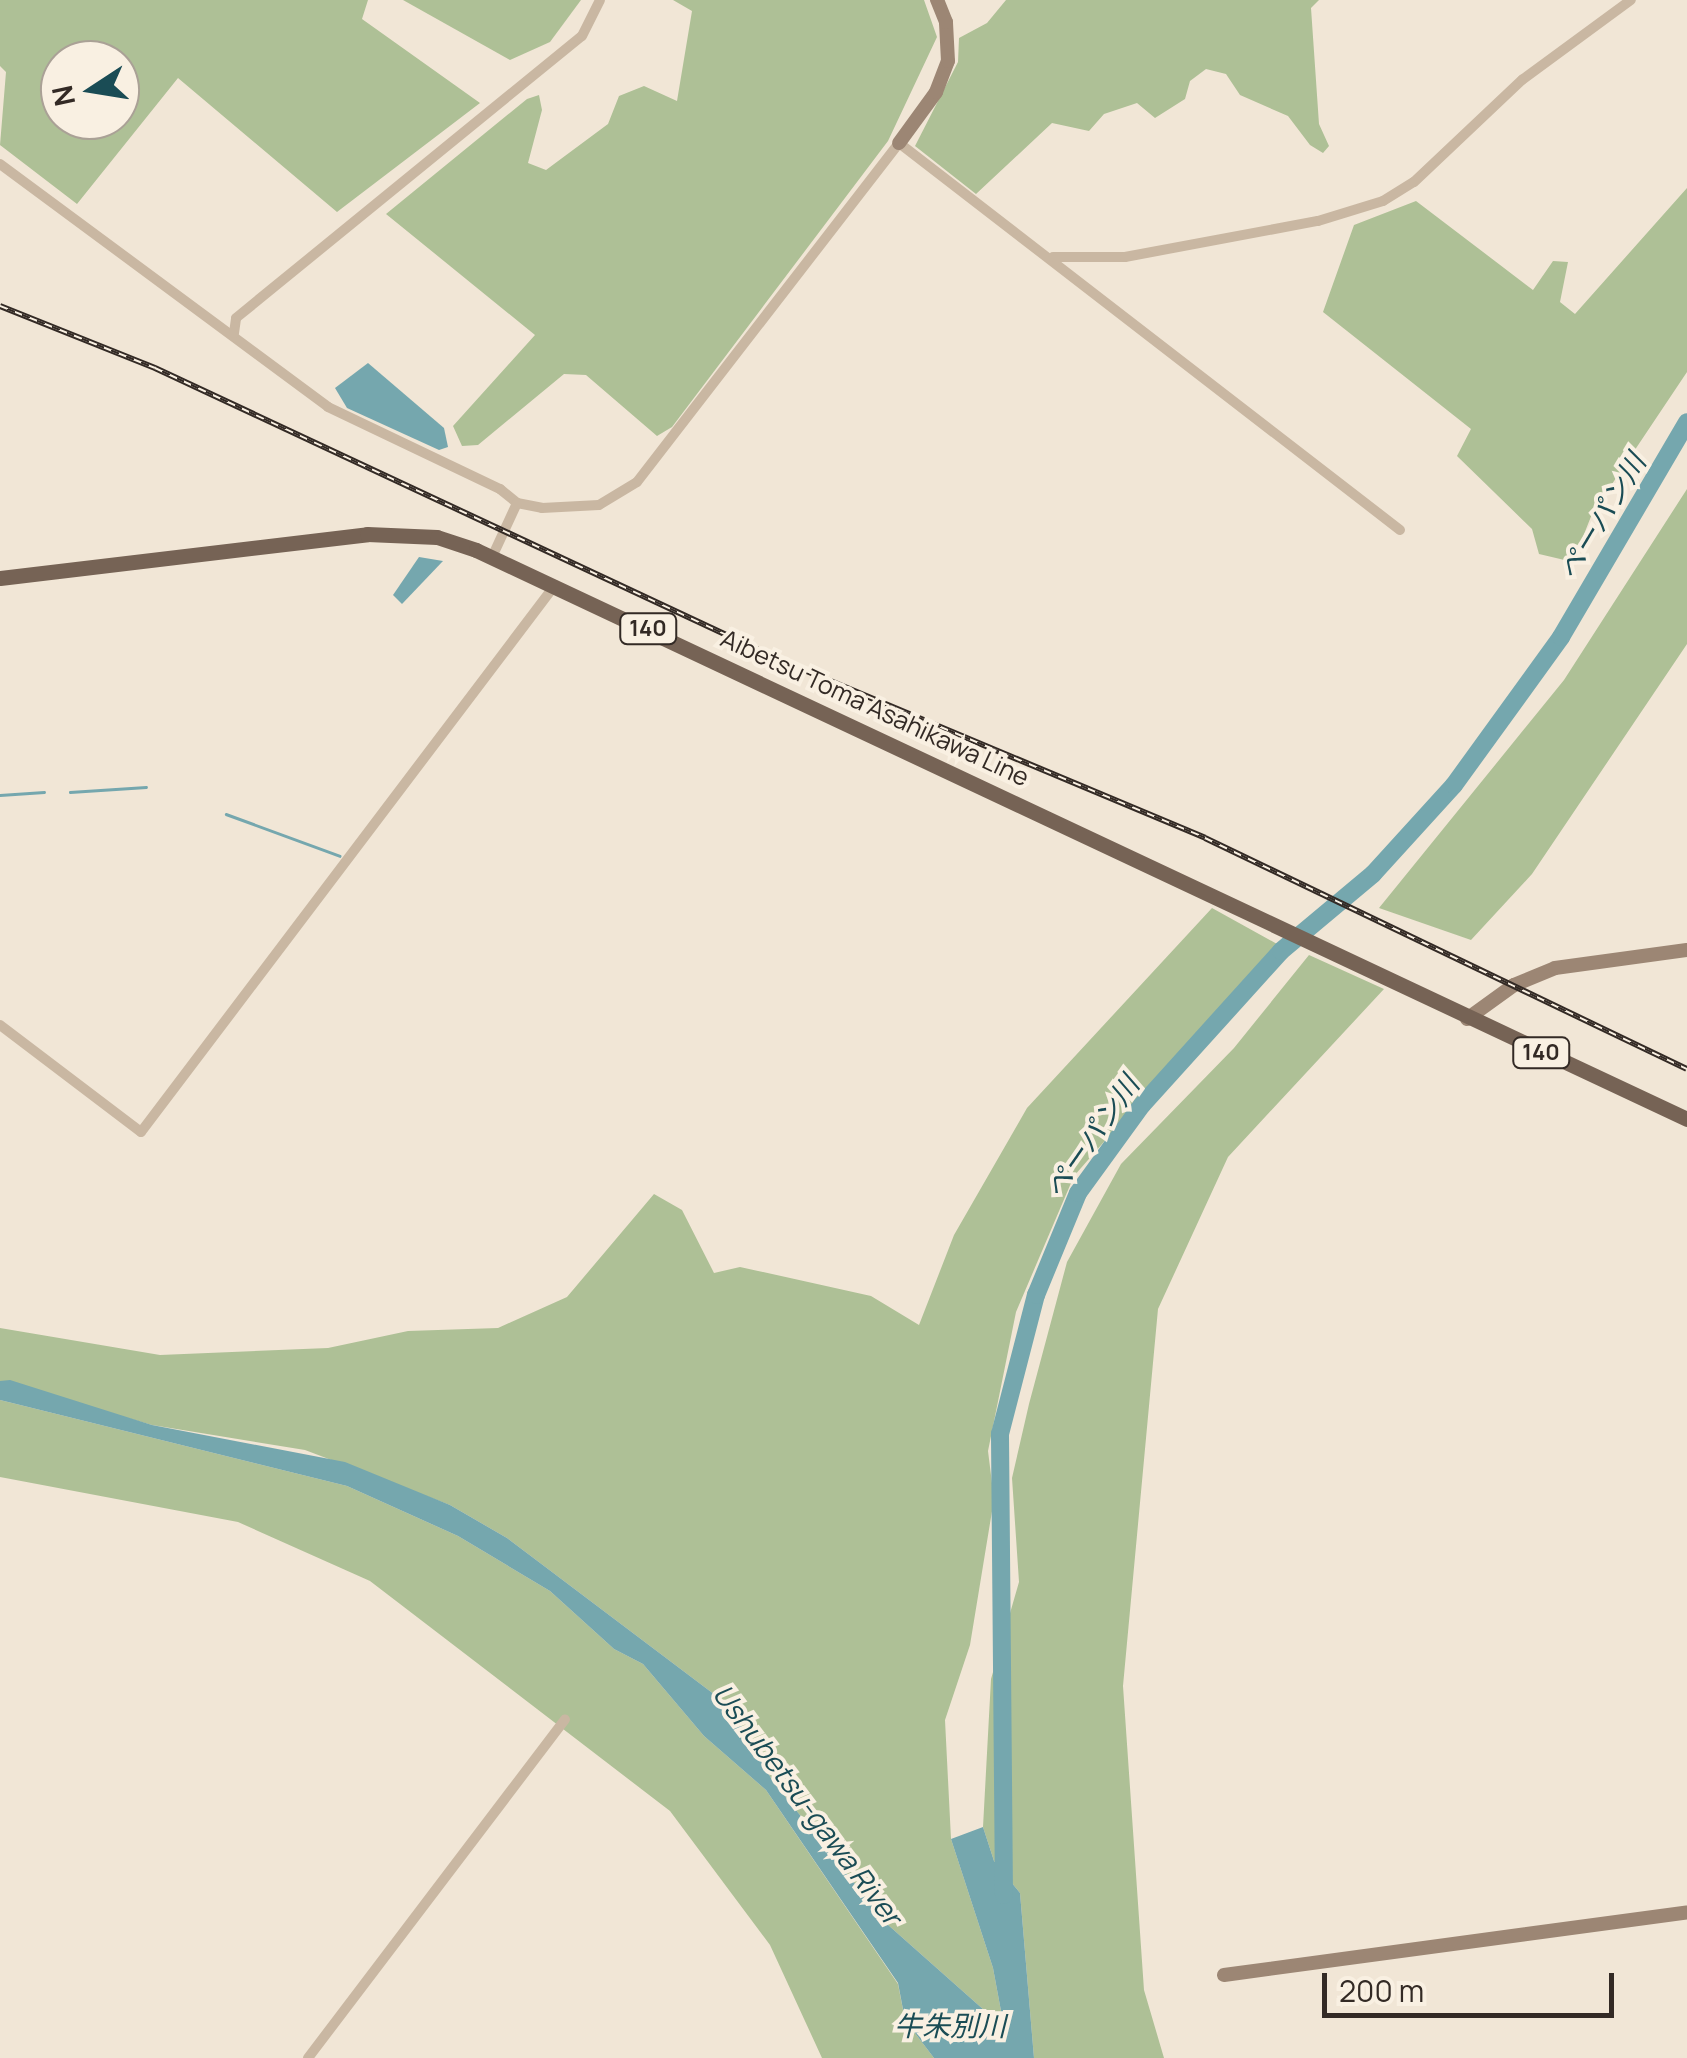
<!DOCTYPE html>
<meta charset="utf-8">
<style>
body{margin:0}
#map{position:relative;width:1687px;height:2058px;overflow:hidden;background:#f1e6d6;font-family:Manrope,"Noto Sans JP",sans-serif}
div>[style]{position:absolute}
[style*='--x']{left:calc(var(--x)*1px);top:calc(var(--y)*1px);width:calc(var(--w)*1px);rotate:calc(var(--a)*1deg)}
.green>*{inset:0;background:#aec096}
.water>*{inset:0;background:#75a7ae}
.stream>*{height:2.5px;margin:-1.25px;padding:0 1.25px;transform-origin:1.25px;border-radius:1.25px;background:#75a7ae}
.river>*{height:18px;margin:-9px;padding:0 9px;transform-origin:9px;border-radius:9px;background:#75a7ae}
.street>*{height:10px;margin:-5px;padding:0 5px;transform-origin:5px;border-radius:5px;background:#c9b7a2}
.secondary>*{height:14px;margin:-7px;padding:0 7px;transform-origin:7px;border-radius:7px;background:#9c8674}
.primary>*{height:15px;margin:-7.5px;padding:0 7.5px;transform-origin:7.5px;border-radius:7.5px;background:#766355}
.rail>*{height:6px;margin-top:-3px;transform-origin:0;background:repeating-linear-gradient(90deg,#f9f0e2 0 8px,#332a25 0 16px);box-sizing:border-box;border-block:2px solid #332a25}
span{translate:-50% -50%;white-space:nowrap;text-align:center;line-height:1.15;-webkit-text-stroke:8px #f9f0e2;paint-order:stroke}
.shield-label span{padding:2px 8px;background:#f9f0e2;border:2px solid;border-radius:8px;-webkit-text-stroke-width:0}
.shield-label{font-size:22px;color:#332a25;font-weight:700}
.street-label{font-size:25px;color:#332a25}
.water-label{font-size:28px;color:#1a4c55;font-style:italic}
.north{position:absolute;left:40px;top:40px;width:100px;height:100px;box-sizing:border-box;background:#f9f0e2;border:2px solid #aaa196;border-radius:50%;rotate:258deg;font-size:28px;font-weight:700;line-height:40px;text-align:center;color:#332a25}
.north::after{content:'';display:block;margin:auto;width:35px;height:45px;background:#1a4c55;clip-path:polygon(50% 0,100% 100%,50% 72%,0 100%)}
.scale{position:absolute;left:1322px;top:1973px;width:292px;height:45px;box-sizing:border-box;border:5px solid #332a25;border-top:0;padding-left:12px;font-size:30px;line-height:35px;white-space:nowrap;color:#332a25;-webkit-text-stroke:8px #f9f0e2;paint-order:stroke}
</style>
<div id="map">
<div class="green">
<div style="clip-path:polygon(evenodd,0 0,368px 0,362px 19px,480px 103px,337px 212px,178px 78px,77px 204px,0 145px,6px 72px,0 66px,0 0,60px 60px,120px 60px,120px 120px,60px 120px,60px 60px)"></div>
<div style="clip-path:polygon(403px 0,581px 0,550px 42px,510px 60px)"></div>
<div style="clip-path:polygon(673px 0,924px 0,937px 37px,888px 141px,672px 427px,657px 436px,586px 375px,564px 374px,478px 445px,462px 446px,453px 426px,535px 335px,386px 214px,527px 99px,539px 95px,542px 110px,528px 163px,546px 170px,608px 124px,619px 96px,644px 86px,677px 101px,692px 11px)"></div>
<div style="clip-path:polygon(1006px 0,1319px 0,1311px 8px,1319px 124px,1329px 146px,1323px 153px,1310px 145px,1288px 116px,1240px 95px,1226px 74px,1206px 69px,1190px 81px,1185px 99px,1155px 118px,1137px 103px,1104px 114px,1089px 131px,1052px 123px,976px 194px,915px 146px,958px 62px,959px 38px,987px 23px)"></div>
<div style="clip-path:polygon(1687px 188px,1687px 372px,1592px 514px,1573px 562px,1539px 554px,1532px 529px,1457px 456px,1471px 429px,1323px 312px,1354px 225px,1416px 201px,1533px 290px,1553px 261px,1568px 262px,1560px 302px,1575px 314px)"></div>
<div style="clip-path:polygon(1687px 489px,1687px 644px,1532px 874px,1471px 940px,1379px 908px,1564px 680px)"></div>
<div style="clip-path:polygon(1212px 908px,1277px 944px,1074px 1176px,1016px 1312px,988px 1451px,994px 1499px,970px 1645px,945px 1720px,951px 1839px,993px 1968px,1001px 2011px,993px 2018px,887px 1924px,772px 1780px,731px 1707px,507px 1538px,450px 1505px,305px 1450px,152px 1425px,0 1381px,0 1328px,160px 1355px,328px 1348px,408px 1331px,498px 1328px,567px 1297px,654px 1194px,682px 1210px,714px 1273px,740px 1267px,871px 1296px,919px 1325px,954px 1235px,1027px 1108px)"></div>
<div style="clip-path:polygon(1309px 955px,1384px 989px,1228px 1157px,1158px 1309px,1123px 1686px,1144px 1990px,1164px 2058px,1034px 2058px,1020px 1893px,994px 1861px,983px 1827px,991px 1679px,1019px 1582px,1012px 1478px,1029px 1404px,1067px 1262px,1121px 1164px,1234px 1048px)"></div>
<div style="clip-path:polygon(0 1400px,347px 1486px,458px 1536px,550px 1591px,614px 1649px,643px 1664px,704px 1736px,766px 1790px,898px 1984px,905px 2020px,934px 2058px,822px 2058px,770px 1945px,670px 1811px,370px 1581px,238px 1522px,0 1477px)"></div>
</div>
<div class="water">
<div style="clip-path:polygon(368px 363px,444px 428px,448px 447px,439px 450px,347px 408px,335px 388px)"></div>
<div style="clip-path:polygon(419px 557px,443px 561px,402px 604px,393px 595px)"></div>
<div style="clip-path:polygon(10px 1380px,152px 1425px,345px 1462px,450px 1505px,507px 1538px,731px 1707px,772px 1780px,887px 1924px,993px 2018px,1001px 2011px,993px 1968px,951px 1839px,983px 1827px,994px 1861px,1020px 1893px,1034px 2058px,934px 2058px,905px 2020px,898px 1983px,766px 1790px,704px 1736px,643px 1664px,614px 1649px,550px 1591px,458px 1536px,347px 1486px,0 1400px,0 1381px)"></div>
</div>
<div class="stream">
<div style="--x:70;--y:792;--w:76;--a:-3.8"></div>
<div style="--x:0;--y:795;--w:44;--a:-3.9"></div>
<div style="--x:226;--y:814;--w:121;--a:20.2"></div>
</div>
<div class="river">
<div style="--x:1004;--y:1895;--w:461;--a:-90.5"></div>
<div style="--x:1000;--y:1434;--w:144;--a:-75.5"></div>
<div style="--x:1036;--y:1295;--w:110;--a:-67.6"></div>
<div style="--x:1078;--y:1193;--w:109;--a:-54"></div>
<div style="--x:1142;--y:1105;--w:207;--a:-47.9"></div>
<div style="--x:1281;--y:951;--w:120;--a:-39.9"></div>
<div style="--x:1373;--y:874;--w:120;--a:-47.7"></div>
<div style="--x:1454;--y:785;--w:183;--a:-54.1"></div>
<div style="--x:1561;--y:637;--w:249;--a:-59.6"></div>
</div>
<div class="street">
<div style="--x:0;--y:164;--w:408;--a:36.5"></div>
<div style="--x:328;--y:407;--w:191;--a:25.5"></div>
<div style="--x:500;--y:489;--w:22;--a:39"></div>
<div style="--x:517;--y:503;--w:25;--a:11"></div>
<div style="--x:542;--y:508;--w:57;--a:-3"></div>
<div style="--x:599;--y:505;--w:44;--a:-31.2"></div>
<div style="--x:637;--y:482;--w:428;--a:-52.3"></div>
<div style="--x:899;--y:143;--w:633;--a:37.68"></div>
<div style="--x:1053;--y:257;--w:72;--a:0"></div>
<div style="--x:1125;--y:257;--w:196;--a:-10.6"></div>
<div style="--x:1318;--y:221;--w:68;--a:-17.1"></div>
<div style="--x:1383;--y:201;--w:36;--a:-32"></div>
<div style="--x:1414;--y:182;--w:149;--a:-43.4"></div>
<div style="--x:1522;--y:80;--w:135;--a:-36.3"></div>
<div style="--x:234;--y:333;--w:15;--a:-82"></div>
<div style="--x:236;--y:318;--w:446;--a:-39.2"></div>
<div style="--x:582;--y:36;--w:40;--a:-63.4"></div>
<div style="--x:493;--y:555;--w:57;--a:-65.2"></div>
<div style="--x:0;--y:1025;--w:177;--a:37.2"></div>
<div style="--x:141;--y:1132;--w:686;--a:-52.88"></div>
<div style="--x:308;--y:2058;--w:425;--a:-52.8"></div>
</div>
<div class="secondary">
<div style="--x:899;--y:143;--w:63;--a:-54"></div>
<div style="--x:936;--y:92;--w:33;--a:-69"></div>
<div style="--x:948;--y:61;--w:39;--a:-93"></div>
<div style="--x:946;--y:22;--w:24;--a:-112"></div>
<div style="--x:1467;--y:1019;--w:58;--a:-35.9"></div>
<div style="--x:1514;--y:985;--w:44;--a:-22.5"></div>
<div style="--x:1555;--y:968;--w:133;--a:-7.8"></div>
<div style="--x:1224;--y:1975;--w:467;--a:-7.7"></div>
</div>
<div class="primary">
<div style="--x:0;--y:578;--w:370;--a:-6.8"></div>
<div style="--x:367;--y:534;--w:70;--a:2.5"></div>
<div style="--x:437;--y:537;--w:41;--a:18.4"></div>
<div style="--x:476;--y:550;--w:1338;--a:25.17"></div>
</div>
<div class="rail">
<div style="--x:0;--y:306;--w:167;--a:21.8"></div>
<div style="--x:155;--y:368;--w:688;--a:25.04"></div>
<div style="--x:778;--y:659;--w:463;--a:22.7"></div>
<div style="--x:1205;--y:838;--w:534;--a:25.61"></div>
</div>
<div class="shield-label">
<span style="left:648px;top:629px">140</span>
<span style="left:1541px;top:1053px">140</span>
</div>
<div class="street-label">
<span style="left:875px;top:708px;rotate:25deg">Aibetsu Toma Asahikawa Line</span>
</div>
<div class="water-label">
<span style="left:1601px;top:516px;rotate:-59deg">ペーパン川</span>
<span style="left:1091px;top:1136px;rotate:-55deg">ペーパン川</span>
<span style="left:808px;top:1804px;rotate:53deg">Ushubetsu-gawa River</span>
<span style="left:950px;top:2025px">牛朱別川</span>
</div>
<div class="north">N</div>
<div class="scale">200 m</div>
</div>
